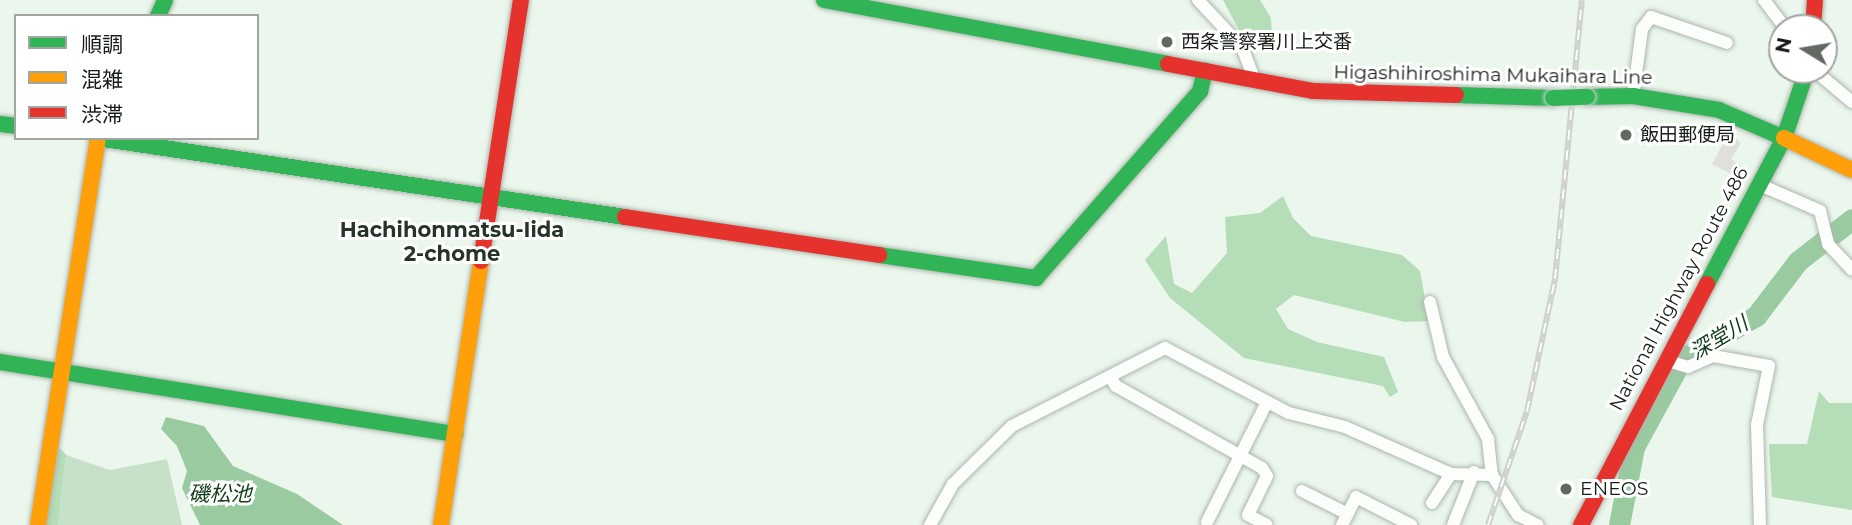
<!DOCTYPE html>
<meta charset="utf-8">
<style>
body{margin:0}
#map{position:relative;width:1852px;height:525px;overflow:hidden;background:#ebf6ec;font-family:Montserrat,"Noto Sans JP",sans-serif}
div>[style]{position:absolute}
[style*='--x']{left:calc(var(--x)*1px);top:calc(var(--y)*1px);width:calc(var(--w)*1px);rotate:calc(var(--a)*1deg)}
.green>*{inset:0;background:#c7e1c9}
.forest>*{inset:0;background:#b4ddb8}
.water>*{inset:0;background:#9acba0}
.river>*{height:21px;margin:-10.5px;padding:0 10.5px;transform-origin:10.5px;border-radius:10.5px;background:#9acba0}
.building>*{inset:0;background:#dfdfdc}
.roads{filter:drop-shadow(0 0 2px #adb6ae) drop-shadow(0 0 2px #adb6ae)}
.street>*{height:12px;margin:-6px;padding:0 6px;transform-origin:6px;border-radius:6px;background:#fcfefc}
.fast>*{height:16px;margin:-8px;padding:0 8px;transform-origin:8px;border-radius:8px;background:#30b455}
.slow>*{height:16px;margin:-8px;padding:0 8px;transform-origin:8px;border-radius:8px;background:#ff9f0a}
.jam>*{height:16px;margin:-8px;padding:0 8px;transform-origin:8px;border-radius:8px;background:#e5322d}
.rail>*{height:6px;margin-top:-3px;transform-origin:0;background:repeating-linear-gradient(90deg,#fff 0 10px,#ced1ce 0 20px);box-sizing:border-box;border-block:2px solid #ced1ce}
.bridges{filter:drop-shadow(0 0 2px #ced3ce) drop-shadow(0 0 2px #ced3ce)}
.fast-bridge>*{height:16px;margin:-8px;padding:0 8px;transform-origin:8px;border-radius:8px;background:#30b455}
.dots>*{width:19px;height:19px;translate:-50% -50%;box-sizing:border-box;border:4px solid #fff;border-radius:50%}
span{translate:-50% -50%;white-space:nowrap;text-align:center;line-height:1.15;-webkit-text-stroke:6px #fff;paint-order:stroke}
.poi-label{font-size:19px;color:#161d16}
.left{translate:0 -50%;text-align:left}
.street-label{font-size:19px;color:#161d16}
.neighbourhood-label{font-size:21px;color:#253426;font-weight:700}
.water-label{font-size:21px;color:#103f19;font-style:italic}
.legend{position:absolute;left:14px;top:14px;width:245px;height:126px;box-sizing:border-box;background:#fff;border:2px solid #a2a5a2;margin:0;padding:9px 12px;list-style:none;font-size:21px;color:#161d16}
.legend li{display:flex;align-items:center;gap:14px;height:35px}
.legend b{width:35px;border:2px solid #a2a5a2}
.north{position:absolute;left:1768px;top:14px;width:70px;height:70px;box-sizing:border-box;background:#fff;border:2px solid #a2a5a2;border-radius:50%;rotate:281deg;font-size:19px;font-weight:700;line-height:28px;text-align:center;color:#161d16}
.north::after{content:'';display:block;margin:auto;width:24px;height:32px;background:#616961;clip-path:polygon(50% 0,100% 100%,50% 72%,0 100%)}
</style>
<div id="map">
<div class="green">
<div style="clip-path:polygon(66px 455px,110px 470px,167px 459px,182px 525px,58px 525px)"></div>
</div>
<div class="forest">
<div style="clip-path:polygon(1223px 0,1260px 0,1271px 18px,1272px 38px,1248px 47px)"></div>
<div style="clip-path:polygon(1283px 196px,1293px 218px,1311px 236px,1402px 255px,1420px 271px,1429px 321px,1405px 322px,1294px 295px,1276px 309px,1288px 329px,1317px 342px,1384px 357px,1398px 392px,1390px 397px,1383px 386px,1244px 358px,1170px 298px,1145px 260px,1166px 236px,1174px 284px,1192px 293px,1227px 253px,1225px 217px,1260px 213px)"></div>
<div style="clip-path:polygon(1819px 391px,1829px 403px,1852px 403px,1852px 510px,1772px 497px,1769px 444px,1807px 444px)"></div>
<div style="clip-path:polygon(59px 447px,66px 455px,58px 525px,45px 525px)"></div>
</div>
<div class="water">
<div style="clip-path:polygon(166px 417px,204px 426px,233px 466px,297px 494px,343px 525px,200px 525px,182px 488px,187px 471px,177px 446px,161px 429px)"></div>
</div>
<div class="river">
<div style="--x:1619;--y:525;--w:79;--a:-79.1"></div>
<div style="--x:1634;--y:447;--w:100;--a:-61.4"></div>
<div style="--x:1682;--y:359;--w:86;--a:-30.2"></div>
<div style="--x:1756;--y:316;--w:69;--a:-52.6"></div>
<div style="--x:1798;--y:261;--w:68;--a:-37.9"></div>
</div>
<div class="building">
<div style="clip-path:polygon(1729px 133px,1741px 143px,1731px 159px,1742px 166px,1735px 176px,1712px 164px)"></div>
</div>
<div class="roads">
<div class="street">
<div style="--x:1198;--y:0;--w:64;--a:46.9"></div>
<div style="--x:1242;--y:47;--w:34;--a:69"></div>
<div style="--x:1764;--y:0;--w:35;--a:53"></div>
<div style="--x:1814;--y:70;--w:50;--a:40.1"></div>
<div style="--x:1633;--y:96;--w:68;--a:-82.3"></div>
<div style="--x:1642;--y:29;--w:15;--a:-53"></div>
<div style="--x:1651;--y:17;--w:80;--a:18.9"></div>
<div style="--x:1758;--y:184;--w:68;--a:23.5"></div>
<div style="--x:1820;--y:211;--w:34;--a:76"></div>
<div style="--x:1828;--y:244;--w:35;--a:47"></div>
<div style="--x:1430;--y:302;--w:57;--a:76.7"></div>
<div style="--x:1443;--y:357;--w:94;--a:61.2"></div>
<div style="--x:1488;--y:439;--w:36;--a:84"></div>
<div style="--x:1665;--y:360;--w:24;--a:17"></div>
<div style="--x:1688;--y:367;--w:27;--a:-24"></div>
<div style="--x:1713;--y:356;--w:57;--a:10.1"></div>
<div style="--x:1769;--y:366;--w:60;--a:101.5"></div>
<div style="--x:1757;--y:425;--w:100;--a:88.3"></div>
<div style="--x:1110;--y:377;--w:11;--a:56"></div>
<div style="--x:1116;--y:386;--w:167;--a:29.3"></div>
<div style="--x:1262;--y:468;--w:9;--a:58"></div>
<div style="--x:1267;--y:476;--w:43;--a:116"></div>
<div style="--x:1248;--y:515;--w:21;--a:28"></div>
<div style="--x:1302;--y:491;--w:51;--a:26.6"></div>
<div style="--x:1432;--y:503;--w:35;--a:-57"></div>
<div style="--x:1207;--y:522;--w:134;--a:-63.4"></div>
<div style="--x:930;--y:525;--w:47;--a:-60.7"></div>
<div style="--x:953;--y:484;--w:83;--a:-44.5"></div>
<div style="--x:1012;--y:426;--w:172;--a:-27"></div>
<div style="--x:1165;--y:348;--w:140;--a:27.7"></div>
<div style="--x:1289;--y:413;--w:58;--a:14"></div>
<div style="--x:1345;--y:427;--w:116;--a:23.9"></div>
<div style="--x:1451;--y:474;--w:41;--a:1.4"></div>
<div style="--x:1492;--y:475;--w:48;--a:57"></div>
<div style="--x:1518;--y:515;--w:22;--a:27"></div>
<div style="--x:1342;--y:525;--w:31;--a:-63"></div>
<div style="--x:1356;--y:497;--w:62;--a:27"></div>
<div style="--x:1453;--y:525;--w:57;--a:-68.4"></div>
</div>
<div class="fast">
<div style="--x:824;--y:0;--w:350;--a:10.5"></div>
<div style="--x:158;--y:16;--w:17;--a:-66"></div>
<div style="--x:1456;--y:95;--w:97;--a:1.8"></div>
<div style="--x:1587;--y:97;--w:46;--a:-1.2"></div>
<div style="--x:1633;--y:96;--w:87;--a:9.2"></div>
<div style="--x:1719;--y:110;--w:71;--a:23.3"></div>
<div style="--x:0;--y:124;--w:16;--a:7"></div>
<div style="--x:97;--y:138;--w:534;--a:8.51"></div>
<div style="--x:879;--y:255;--w:159;--a:8.3"></div>
<div style="--x:1036;--y:278;--w:249;--a:-48.7"></div>
<div style="--x:1200;--y:91;--w:21;--a:-76"></div>
<div style="--x:1707;--y:284;--w:165;--a:-62.2"></div>
<div style="--x:1784;--y:138;--w:72;--a:-71.3"></div>
<div style="--x:0;--y:362;--w:461;--a:9"></div>
</div>
<div class="slow">
<div style="--x:1784;--y:138;--w:75;--a:25.2"></div>
<div style="--x:38;--y:525;--w:392;--a:-81.2"></div>
<div style="--x:441;--y:525;--w:267;--a:-81.4"></div>
</div>
<div class="jam">
<div style="--x:1813;--y:28;--w:28;--a:-86"></div>
<div style="--x:1168;--y:64;--w:147;--a:10.5"></div>
<div style="--x:1313;--y:91;--w:143;--a:1.6"></div>
<div style="--x:625;--y:217;--w:257;--a:8.5"></div>
<div style="--x:481;--y:261;--w:264;--a:-81.3"></div>
<div style="--x:1581;--y:525;--w:272;--a:-62.4"></div>
</div>
</div>
<div class="rail">
<div style="--x:1488;--y:525;--w:120;--a:-71.1"></div>
<div style="--x:1527;--y:411;--w:135;--a:-78"></div>
<div style="--x:1555;--y:279;--w:280;--a:-84.5"></div>
</div>
<div class="bridges">
<div class="fast-bridge">
<div style="--x:1553;--y:98;--w:34;--a:-2"></div>
</div>
</div>
<div class="dots">
<div style="left:1167px;top:42px;background:#616961"></div>
<div style="left:1626px;top:135px;background:#616961"></div>
<div style="left:1566px;top:489px;background:#616961"></div>
</div>
<div class="poi-label">
<span class="left" style="left:1181px;top:42px">西条警察署川上交番</span>
<span class="left" style="left:1640px;top:135px">飯田郵便局</span>
<span class="left" style="left:1580px;top:489px">ENEOS</span>
</div>
<div class="street-label">
<span style="left:1493px;top:75px;rotate:1deg">Higashihiroshima Mukaihara Line</span>
<span style="left:1679px;top:289px;rotate:-62deg">National Highway Route 486</span>
</div>
<div class="neighbourhood-label">
<span style="left:452px;top:242px">Hachihonmatsu-Iida<br>2-chome</span>
</div>
<div class="water-label">
<span style="left:1719px;top:338px;rotate:-31deg">深堂川</span>
<span style="left:220px;top:494px">磯松池</span>
</div>
<ul class="legend">
<li><b style="height:9px;background:#30b455"></b>順調</li>
<li><b style="height:9px;background:#ff9f0a"></b>混雑</li>
<li><b style="height:9px;background:#e5322d"></b>渋滞</li>
</ul>
<div class="north">N</div>
</div>
